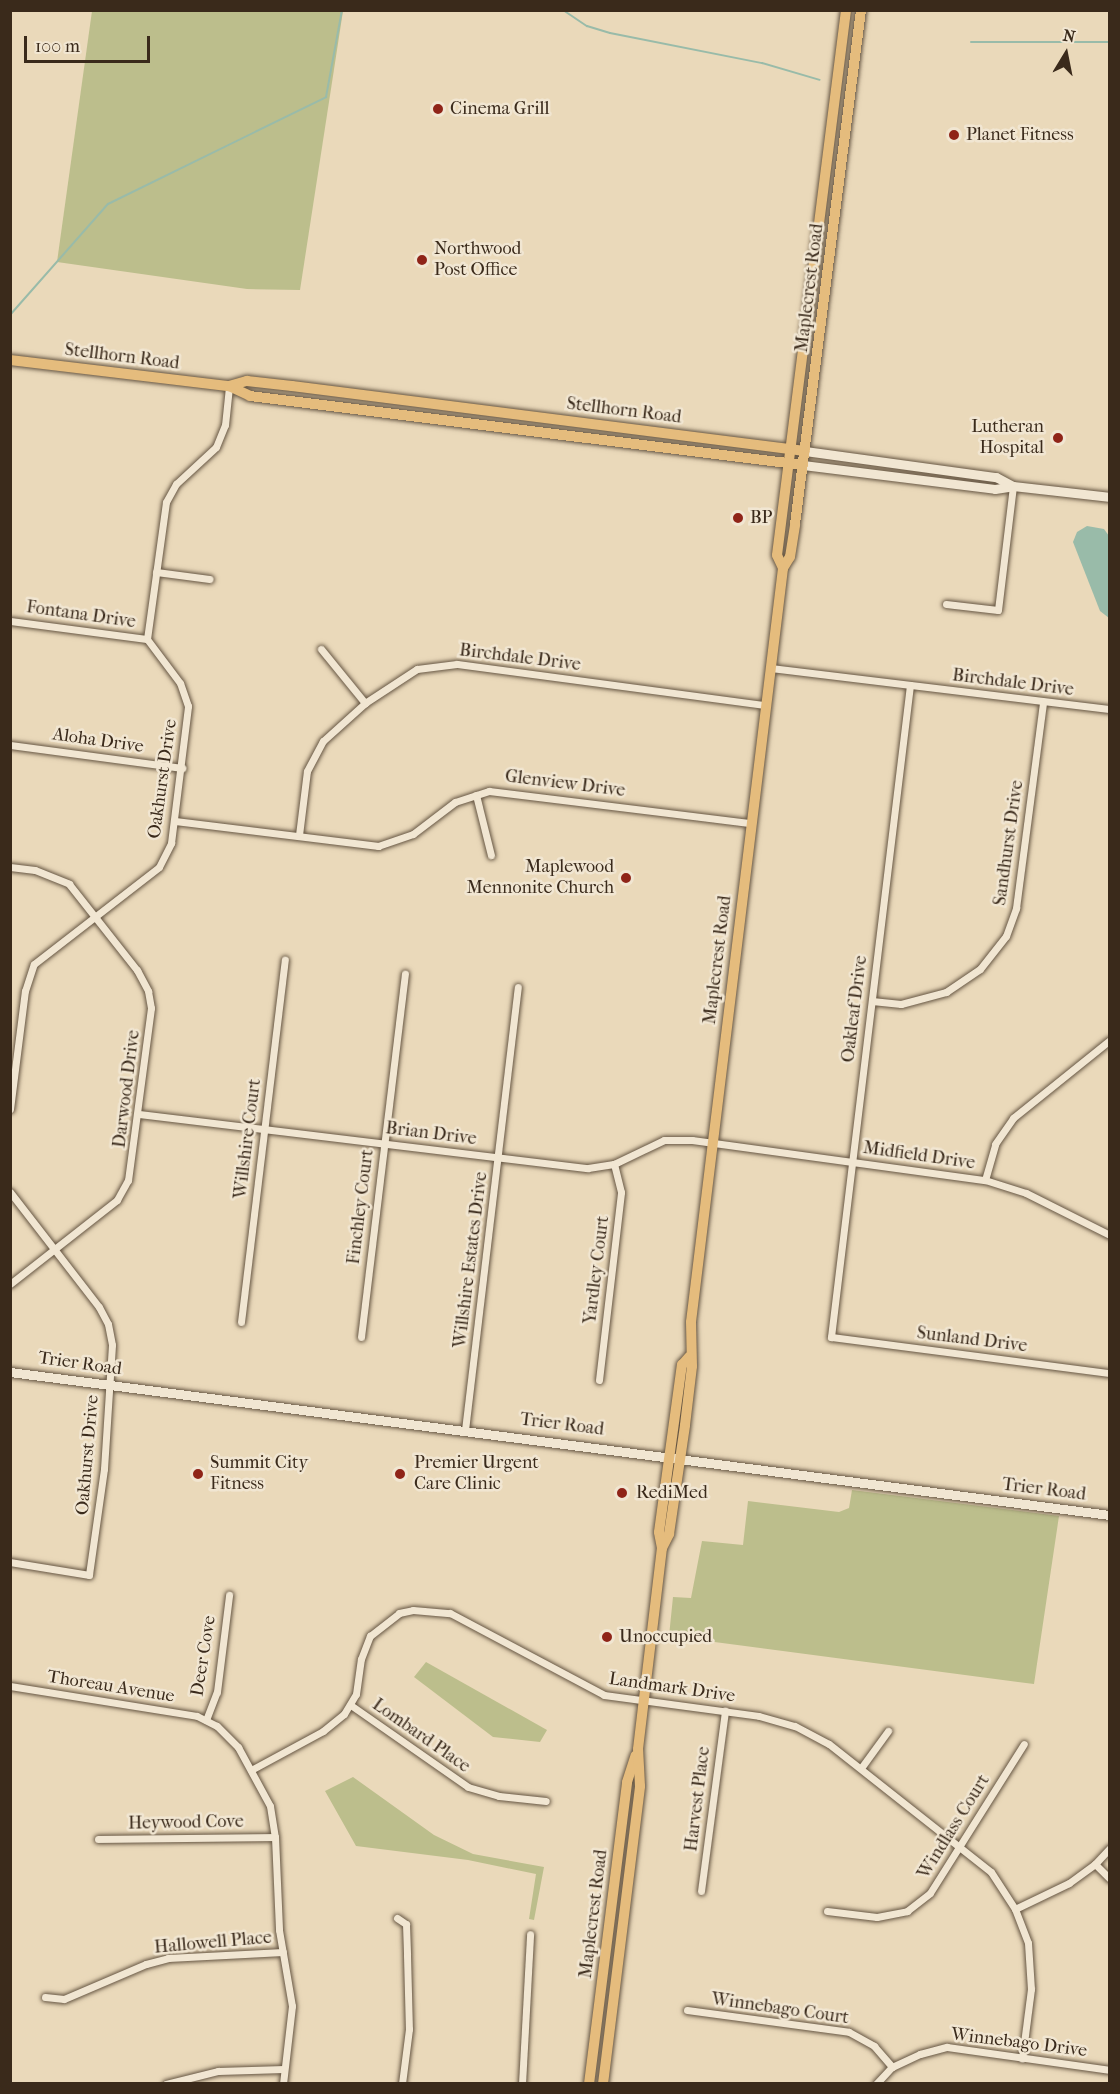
<!DOCTYPE html>
<style>
body{margin:0}
#map{position:relative;width:1120px;height:2094px;overflow:hidden;background:#ead9ba;font-family:"IM FELL French Canon",serif}
div>[style]{position:absolute}
[style*='--x']{left:calc(var(--x)*1px);top:calc(var(--y)*1px);width:calc(var(--w)*1px);rotate:calc(var(--a)*1deg)}
.green>*{inset:0;background:#bcbe8c}
.water>*{inset:0;background:#99bba9}
.stream>*{height:2px;margin:-1px;padding:0 1px;transform-origin:1px;border-radius:1px;background:#99bba9}
.roads{filter:drop-shadow(0 0 2px #665643) drop-shadow(0 0 2px #665643)}
.street>*{height:7px;margin:-3.5px;padding:0 3.5px;transform-origin:3.5px;border-radius:3.5px;background:#f1e6d2}
.secondary>*{height:9px;margin:-4.5px;padding:0 4.5px;transform-origin:4.5px;border-radius:4.5px;background:#f1e6d2}
.primary>*{height:10px;margin:-5px;padding:0 5px;transform-origin:5px;border-radius:5px;background:#e5bc7d}
.dots>*{width:16px;height:16px;translate:-50% -50%;box-sizing:border-box;border:3px solid #f1e6d2;border-radius:50%}
span{translate:-50% -50%;white-space:nowrap;text-align:center;line-height:1.15;-webkit-text-stroke:5px #f1e6d2;paint-order:stroke}
.poi-label{font-size:18px;color:#3a2a1b}
.left{translate:0 -50%;text-align:left}
.right{translate:-100% -50%;text-align:right}
.street-label{font-size:18px;color:#3a2a1b}
.frame{position:absolute;inset:0;border:12px solid #3a2a1b;pointer-events:none}
.north{position:absolute;left:1036px;top:24px;width:60px;height:60px;-webkit-text-stroke:4px #f1e6d2;paint-order:stroke;rotate:10deg;font-size:16px;font-weight:700;line-height:24px;text-align:center;color:#3a2a1b}
.north::after{content:'';display:block;margin:auto;width:21px;height:27px;background:#3a2a1b;clip-path:polygon(50% 0,100% 100%,50% 72%,0 100%)}
.scale{position:absolute;left:24px;top:36px;width:126px;height:27px;box-sizing:border-box;border:3px solid #3a2a1b;border-top:0;padding-left:8px;font-size:18px;line-height:21px;white-space:nowrap;color:#3a2a1b;-webkit-text-stroke:4px #f1e6d2;paint-order:stroke}
</style>
<div id="map">
<div class="green">
<div style="clip-path:polygon(92px 11px,343px 11px,300px 290px,247px 289px,57px 262px)"></div>
<div style="clip-path:polygon(852px 1490px,1059px 1516px,1034px 1684px,669px 1636px,673px 1597px,691px 1598px,702px 1541px,743px 1545px,748px 1501px,839px 1512px,849px 1508px)"></div>
<div style="clip-path:polygon(426px 1662px,547px 1730px,540px 1742px,493px 1737px,414px 1677px)"></div>
<div style="clip-path:polygon(353px 1777px,434px 1835px,473px 1854px,544px 1867px,534px 1920px,529px 1919px,536px 1874px,468px 1860px,356px 1846px,325px 1791px)"></div>
</div>
<div class="water">
<div style="clip-path:polygon(1087px 526px,1104px 529px,1109px 536px,1109px 618px,1100px 611px,1073px 542px,1077px 532px)"></div>
</div>
<div class="stream">
<div style="--x:563;--y:10;--w:29;--a:34"></div>
<div style="--x:587;--y:26;--w:24;--a:17"></div>
<div style="--x:610;--y:33;--w:155;--a:11.2"></div>
<div style="--x:762;--y:63;--w:60;--a:16.3"></div>
<div style="--x:971;--y:42;--w:139;--a:0"></div>
<div style="--x:10;--y:315;--w:148;--a:-48.6"></div>
<div style="--x:108;--y:204;--w:243;--a:-26.1"></div>
<div style="--x:326;--y:97;--w:88;--a:-79.6"></div>
</div>
<div class="roads">
<div class="street">
<div style="--x:156;--y:572;--w:54;--a:7.4"></div>
<div style="--x:946;--y:604;--w:52;--a:6.6"></div>
<div style="--x:998;--y:610;--w:125;--a:-83.1"></div>
<div style="--x:10;--y:621;--w:138;--a:7.5"></div>
<div style="--x:321;--y:649;--w:70;--a:50.8"></div>
<div style="--x:770;--y:668;--w:342;--a:6.9"></div>
<div style="--x:910;--y:685;--w:657;--a:96.91"></div>
<div style="--x:831;--y:1337;--w:281;--a:7.4"></div>
<div style="--x:10;--y:745;--w:174;--a:7.6"></div>
<div style="--x:476;--y:795;--w:62;--a:76"></div>
<div style="--x:175;--y:821;--w:205;--a:7"></div>
<div style="--x:378;--y:846;--w:37;--a:-19"></div>
<div style="--x:413;--y:834;--w:53;--a:-37.3"></div>
<div style="--x:455;--y:802;--w:36;--a:-18"></div>
<div style="--x:489;--y:791;--w:264;--a:7"></div>
<div style="--x:299;--y:835;--w:64;--a:-82.9"></div>
<div style="--x:307;--y:771;--w:34;--a:-62"></div>
<div style="--x:323;--y:741;--w:57;--a:-42.1"></div>
<div style="--x:365;--y:703;--w:62;--a:-33.2"></div>
<div style="--x:417;--y:669;--w:40;--a:-7.1"></div>
<div style="--x:457;--y:664;--w:311;--a:7.6"></div>
<div style="--x:10;--y:867;--w:25;--a:7"></div>
<div style="--x:35;--y:870;--w:37;--a:22"></div>
<div style="--x:69;--y:884;--w:110;--a:51.7"></div>
<div style="--x:137;--y:970;--w:24;--a:62"></div>
<div style="--x:148;--y:991;--w:17;--a:80"></div>
<div style="--x:151;--y:1008;--w:174;--a:97.6"></div>
<div style="--x:128;--y:1180;--w:23;--a:119"></div>
<div style="--x:117;--y:1200;--w:136;--a:141.9"></div>
<div style="--x:872;--y:1001;--w:29;--a:6"></div>
<div style="--x:901;--y:1004;--w:47;--a:-14.9"></div>
<div style="--x:946;--y:992;--w:41;--a:-34.1"></div>
<div style="--x:980;--y:969;--w:42;--a:-51.8"></div>
<div style="--x:1006;--y:936;--w:30;--a:-70"></div>
<div style="--x:1016;--y:908;--w:208;--a:-82.5"></div>
<div style="--x:10;--y:1109;--w:119;--a:-82.8"></div>
<div style="--x:25;--y:991;--w:28;--a:-72"></div>
<div style="--x:34;--y:964;--w:158;--a:-37.8"></div>
<div style="--x:159;--y:867;--w:27;--a:-63"></div>
<div style="--x:171;--y:843;--w:138;--a:-82.9"></div>
<div style="--x:188;--y:706;--w:24;--a:-109"></div>
<div style="--x:180;--y:683;--w:55;--a:-126.9"></div>
<div style="--x:147;--y:639;--w:138;--a:-82.1"></div>
<div style="--x:166;--y:502;--w:21;--a:-61"></div>
<div style="--x:176;--y:484;--w:54;--a:-42.8"></div>
<div style="--x:216;--y:447;--w:24;--a:-68"></div>
<div style="--x:225;--y:425;--w:39;--a:-84"></div>
<div style="--x:139;--y:1114;--w:452;--a:6.9"></div>
<div style="--x:588;--y:1168;--w:26;--a:-9"></div>
<div style="--x:614;--y:1164;--w:55;--a:-25.6"></div>
<div style="--x:664;--y:1140;--w:28;--a:0"></div>
<div style="--x:692;--y:1140;--w:296;--a:7.8"></div>
<div style="--x:985;--y:1180;--w:43;--a:17.6"></div>
<div style="--x:1026;--y:1193;--w:94;--a:26.6"></div>
<div style="--x:985;--y:1180;--w:37;--a:-74"></div>
<div style="--x:995;--y:1144;--w:32;--a:-55"></div>
<div style="--x:1013;--y:1118;--w:124;--a:-38.8"></div>
<div style="--x:10;--y:1192;--w:145;--a:52.3"></div>
<div style="--x:99;--y:1307;--w:19;--a:62"></div>
<div style="--x:108;--y:1324;--w:21;--a:79"></div>
<div style="--x:112;--y:1345;--w:124;--a:93.7"></div>
<div style="--x:104;--y:1469;--w:107;--a:98.1"></div>
<div style="--x:89;--y:1575;--w:80;--a:-170.7"></div>
<div style="--x:241;--y:1322;--w:365;--a:-83.1"></div>
<div style="--x:361;--y:1337;--w:366;--a:-83.1"></div>
<div style="--x:599;--y:1380;--w:189;--a:-83.3"></div>
<div style="--x:621;--y:1192;--w:29;--a:-104"></div>
<div style="--x:465;--y:1430;--w:446;--a:-83.2"></div>
<div style="--x:10;--y:1686;--w:189;--a:9.1"></div>
<div style="--x:197;--y:1716;--w:22;--a:27"></div>
<div style="--x:217;--y:1726;--w:30;--a:45"></div>
<div style="--x:238;--y:1747;--w:67;--a:61.5"></div>
<div style="--x:270;--y:1806;--w:31;--a:81"></div>
<div style="--x:275;--y:1837;--w:93;--a:87.5"></div>
<div style="--x:279;--y:1930;--w:77;--a:80.3"></div>
<div style="--x:292;--y:2006;--w:79;--a:96.6"></div>
<div style="--x:352;--y:1706;--w:141;--a:34.9"></div>
<div style="--x:468;--y:1787;--w:32;--a:16"></div>
<div style="--x:499;--y:1796;--w:47;--a:6.1"></div>
<div style="--x:206;--y:1720;--w:30;--a:-69"></div>
<div style="--x:217;--y:1692;--w:98;--a:-82.9"></div>
<div style="--x:861;--y:1768;--w:46;--a:-53.9"></div>
<div style="--x:251;--y:1770;--w:82;--a:-28.4"></div>
<div style="--x:323;--y:1731;--w:27;--a:-39"></div>
<div style="--x:344;--y:1714;--w:23;--a:-59"></div>
<div style="--x:356;--y:1694;--w:35;--a:-82"></div>
<div style="--x:361;--y:1659;--w:25;--a:-69"></div>
<div style="--x:370;--y:1636;--w:37;--a:-38"></div>
<div style="--x:399;--y:1613;--w:14;--a:-12"></div>
<div style="--x:413;--y:1610;--w:37;--a:5"></div>
<div style="--x:450;--y:1613;--w:174;--a:28"></div>
<div style="--x:604;--y:1695;--w:156;--a:7.7"></div>
<div style="--x:759;--y:1716;--w:37;--a:16"></div>
<div style="--x:795;--y:1726;--w:38;--a:28"></div>
<div style="--x:829;--y:1744;--w:206;--a:38.3"></div>
<div style="--x:991;--y:1872;--w:44;--a:57"></div>
<div style="--x:1015;--y:1909;--w:36;--a:69"></div>
<div style="--x:1028;--y:1943;--w:46;--a:86.3"></div>
<div style="--x:1031;--y:1989;--w:70;--a:97.4"></div>
<div style="--x:98;--y:1839;--w:177;--a:-0.6"></div>
<div style="--x:1095;--y:1864;--w:21;--a:45"></div>
<div style="--x:701;--y:1891;--w:182;--a:-82.4"></div>
<div style="--x:1015;--y:1909;--w:60;--a:-25.7"></div>
<div style="--x:1069;--y:1883;--w:32;--a:-36"></div>
<div style="--x:1095;--y:1864;--w:22;--a:-47"></div>
<div style="--x:827;--y:1911;--w:50;--a:6.8"></div>
<div style="--x:877;--y:1917;--w:31;--a:-11"></div>
<div style="--x:907;--y:1911;--w:29;--a:-38"></div>
<div style="--x:930;--y:1893;--w:176;--a:-57.8"></div>
<div style="--x:397;--y:1918;--w:11;--a:34"></div>
<div style="--x:406;--y:1924;--w:31;--a:88"></div>
<div style="--x:407;--y:1955;--w:74;--a:88.5"></div>
<div style="--x:409;--y:2029;--w:55;--a:97.3"></div>
<div style="--x:45;--y:1997;--w:19;--a:6"></div>
<div style="--x:64;--y:1999;--w:89;--a:-23.1"></div>
<div style="--x:146;--y:1964;--w:23;--a:-15"></div>
<div style="--x:168;--y:1958;--w:115;--a:-3"></div>
<div style="--x:687;--y:2010;--w:163;--a:7.7"></div>
<div style="--x:849;--y:2032;--w:29;--a:29"></div>
<div style="--x:874;--y:2046;--w:28;--a:49"></div>
<div style="--x:166;--y:2084;--w:54;--a:-14"></div>
<div style="--x:218;--y:2071;--w:66;--a:-1.7"></div>
<div style="--x:522;--y:2084;--w:150;--a:-86.9"></div>
<div style="--x:876;--y:2084;--w:23;--a:-47"></div>
<div style="--x:892;--y:2067;--w:31;--a:-25"></div>
<div style="--x:920;--y:2054;--w:28;--a:-15"></div>
<div style="--x:947;--y:2047;--w:165;--a:8"></div>
</div>
<div class="secondary">
<div style="--x:805;--y:451;--w:193;--a:7.8"></div>
<div style="--x:996;--y:477;--w:19;--a:28"></div>
<div style="--x:803;--y:465;--w:193;--a:7.1"></div>
<div style="--x:995;--y:489;--w:18;--a:-9"></div>
<div style="--x:1013;--y:486;--w:98;--a:6.5"></div>
<div style="--x:10;--y:1372;--w:1109;--a:7.41"></div>
</div>
<div class="primary">
<div style="--x:10;--y:360;--w:221;--a:6.8"></div>
<div style="--x:229;--y:386;--w:23;--a:25"></div>
<div style="--x:250;--y:396;--w:557;--a:7.11"></div>
<div style="--x:229;--y:386;--w:19;--a:-16"></div>
<div style="--x:247;--y:381;--w:45;--a:6.3"></div>
<div style="--x:292;--y:386;--w:517;--a:7.22"></div>
<div style="--x:783;--y:568;--w:14;--a:-115"></div>
<div style="--x:777;--y:555;--w:549;--a:-82.78"></div>
<div style="--x:662;--y:1548;--w:16;--a:-63"></div>
<div style="--x:669;--y:1534;--w:110;--a:-81.6"></div>
<div style="--x:685;--y:1425;--w:59;--a:-83.2"></div>
<div style="--x:692;--y:1366;--w:44;--a:-91.3"></div>
<div style="--x:691;--y:1322;--w:760;--a:-83.04"></div>
<div style="--x:783;--y:568;--w:13;--a:-58"></div>
<div style="--x:790;--y:557;--w:33;--a:-81"></div>
<div style="--x:795;--y:524;--w:518;--a:-82.68"></div>
<div style="--x:589;--y:2084;--w:304;--a:-82.8"></div>
<div style="--x:627;--y:1782;--w:28;--a:-72"></div>
<div style="--x:603;--y:2084;--w:300;--a:-82.9"></div>
<div style="--x:640;--y:1786;--w:37;--a:-93"></div>
<div style="--x:638;--y:1749;--w:202;--a:-83.2"></div>
<div style="--x:662;--y:1548;--w:16;--a:-101"></div>
<div style="--x:659;--y:1532;--w:169;--a:-82.2"></div>
<div style="--x:682;--y:1365;--w:11;--a:-49"></div>
</div>
</div>
<div class="dots">
<div style="left:438px;top:109px;background:#8f2418"></div>
<div style="left:954px;top:135px;background:#8f2418"></div>
<div style="left:422px;top:260px;background:#8f2418"></div>
<div style="left:1058px;top:438px;background:#8f2418"></div>
<div style="left:738px;top:518px;background:#8f2418"></div>
<div style="left:626px;top:878px;background:#8f2418"></div>
<div style="left:198px;top:1474px;background:#8f2418"></div>
<div style="left:400px;top:1474px;background:#8f2418"></div>
<div style="left:622px;top:1493px;background:#8f2418"></div>
<div style="left:607px;top:1637px;background:#8f2418"></div>
</div>
<div class="poi-label">
<span class="left" style="left:450px;top:109px">Cinema Grill</span>
<span class="left" style="left:966px;top:135px">Planet Fitness</span>
<span class="left" style="left:434px;top:260px">Northwood<br>Post Office</span>
<span class="right" style="left:1044px;top:438px">Lutheran<br>Hospital</span>
<span class="left" style="left:750px;top:518px">BP</span>
<span class="right" style="left:614px;top:878px">Maplewood<br>Mennonite Church</span>
<span class="left" style="left:210px;top:1474px">Summit City<br>Fitness</span>
<span class="left" style="left:414px;top:1474px">Premier Urgent<br>Care Clinic</span>
<span class="left" style="left:636px;top:1493px">RediMed</span>
<span class="left" style="left:619px;top:1637px">Unoccupied</span>
</div>
<div class="street-label">
<span style="left:810px;top:288px;rotate:-83deg">Maplecrest Road</span>
<span style="left:122px;top:357px;rotate:7deg">Stellhorn Road</span>
<span style="left:624px;top:411px;rotate:7deg">Stellhorn Road</span>
<span style="left:81px;top:615px;rotate:8deg">Fontana Drive</span>
<span style="left:520px;top:658px;rotate:7deg">Birchdale Drive</span>
<span style="left:1013px;top:683px;rotate:7deg">Birchdale Drive</span>
<span style="left:98px;top:741px;rotate:8deg">Aloha Drive</span>
<span style="left:163px;top:779px;rotate:-82deg">Oakhurst Drive</span>
<span style="left:565px;top:784px;rotate:7deg">Glenview Drive</span>
<span style="left:1009px;top:843px;rotate:-82deg">Sandhurst Drive</span>
<span style="left:718px;top:960px;rotate:-83deg">Maplecrest Road</span>
<span style="left:855px;top:1009px;rotate:-83deg">Oakleaf Drive</span>
<span style="left:127px;top:1089px;rotate:-83deg">Darwood Drive</span>
<span style="left:431px;top:1134px;rotate:7deg">Brian Drive</span>
<span style="left:248px;top:1139px;rotate:-83deg">Willshire Court</span>
<span style="left:919px;top:1156px;rotate:8deg">Midfield Drive</span>
<span style="left:361px;top:1207px;rotate:-83deg">Finchley Court</span>
<span style="left:471px;top:1260px;rotate:-83deg">Willshire Estates Drive</span>
<span style="left:597px;top:1270px;rotate:-83deg">Yardley Court</span>
<span style="left:972px;top:1340px;rotate:7deg">Sunland Drive</span>
<span style="left:80px;top:1364px;rotate:8deg">Trier Road</span>
<span style="left:562px;top:1425px;rotate:7deg">Trier Road</span>
<span style="left:88px;top:1455px;rotate:-85deg">Oakhurst Drive</span>
<span style="left:1044px;top:1490px;rotate:7deg">Trier Road</span>
<span style="left:204px;top:1656px;rotate:-81deg">Deer Cove</span>
<span style="left:111px;top:1687px;rotate:9deg">Thoreau Avenue</span>
<span style="left:672px;top:1688px;rotate:8deg">Landmark Drive</span>
<span style="left:421px;top:1736px;rotate:35deg">Lombard Place</span>
<span style="left:698px;top:1799px;rotate:-83deg">Harvest Place</span>
<span style="left:186px;top:1823px;rotate:-1deg">Heywood Cove</span>
<span style="left:954px;top:1827px;rotate:-58deg">Windlass Court</span>
<span style="left:594px;top:1914px;rotate:-83deg">Maplecrest Road</span>
<span style="left:213px;top:1943px;rotate:-5deg">Hallowell Place</span>
<span style="left:780px;top:2009px;rotate:8deg">Winnebago Court</span>
<span style="left:1019px;top:2043px;rotate:7deg">Winnebago Drive</span>
</div>
<div class="frame"></div>
<div class="north">N</div>
<div class="scale">100 m</div>
</div>
